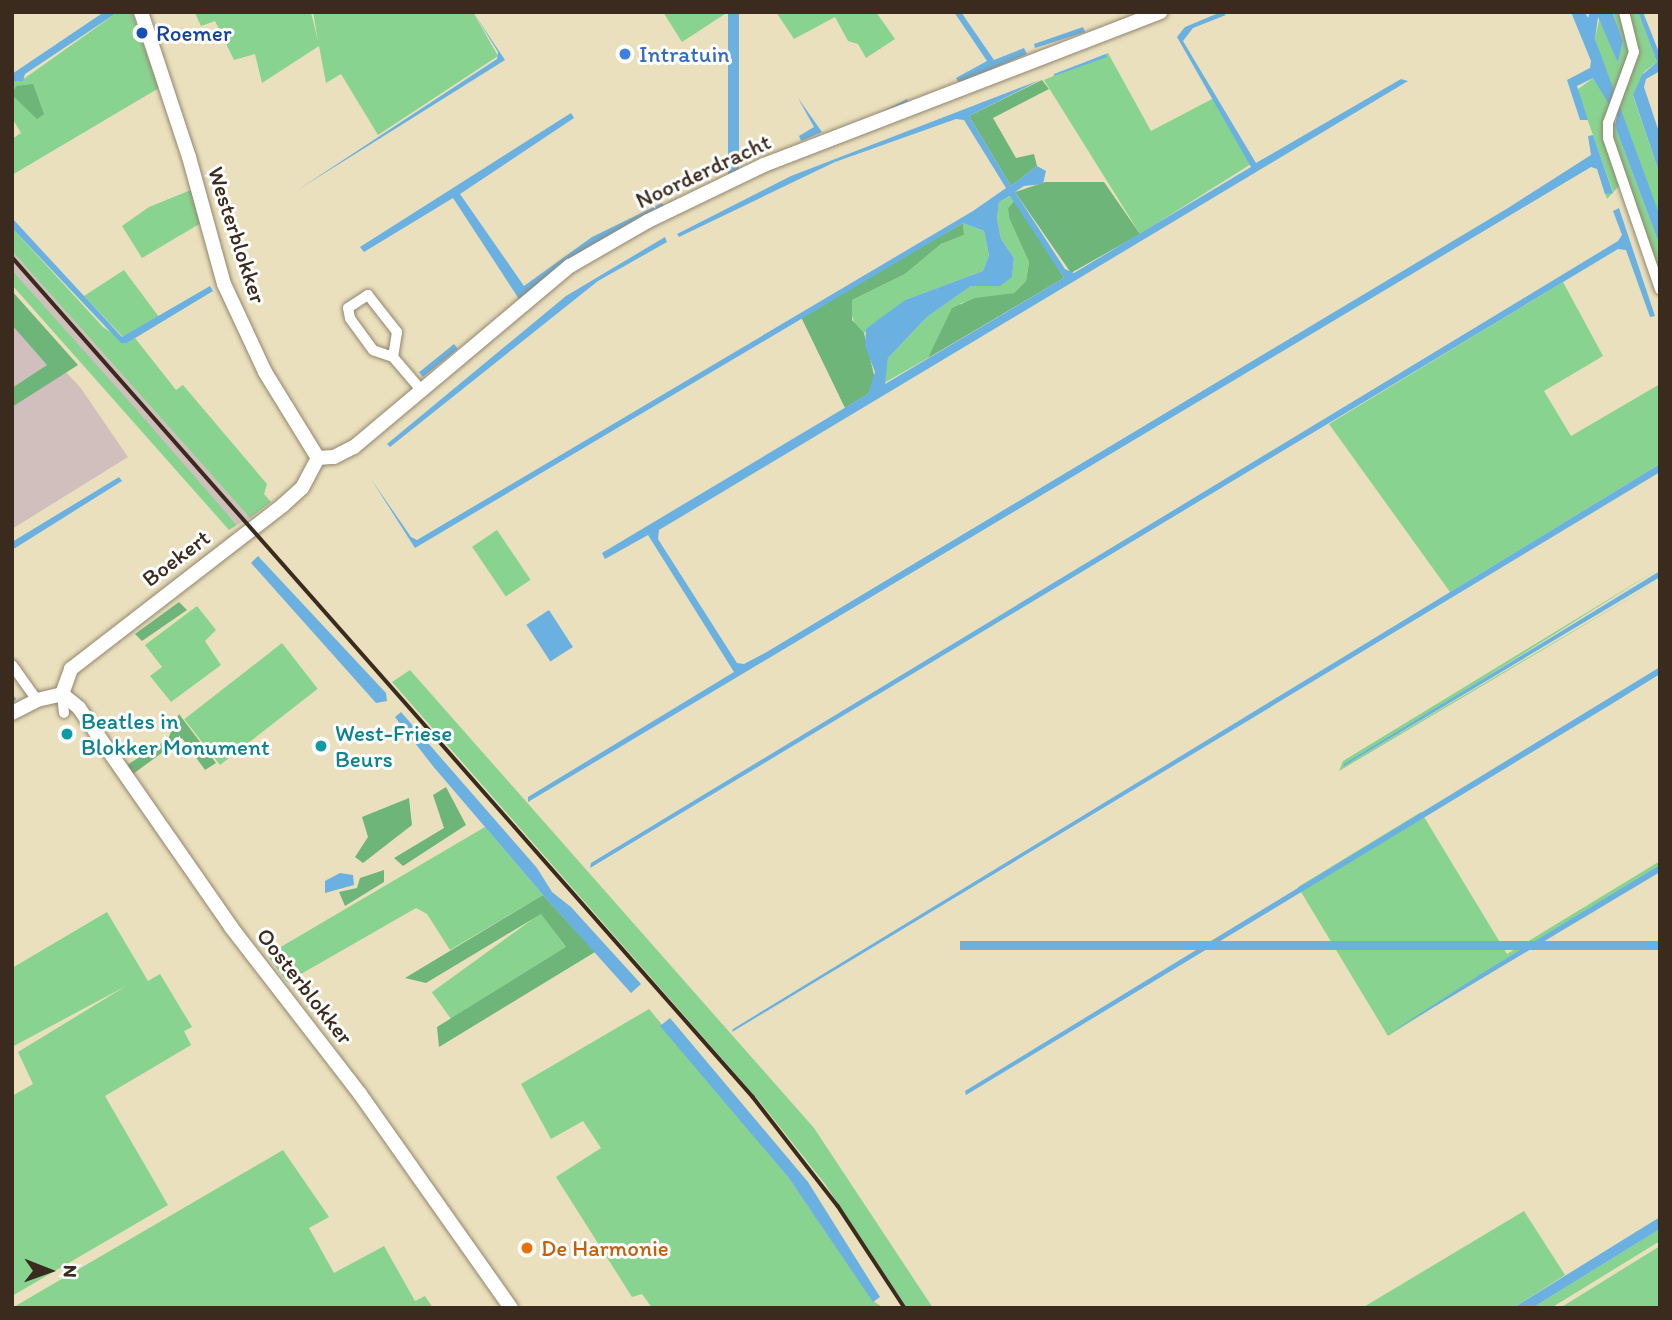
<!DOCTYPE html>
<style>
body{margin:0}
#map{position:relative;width:1672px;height:1320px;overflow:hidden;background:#eae0bd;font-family:Itim,sans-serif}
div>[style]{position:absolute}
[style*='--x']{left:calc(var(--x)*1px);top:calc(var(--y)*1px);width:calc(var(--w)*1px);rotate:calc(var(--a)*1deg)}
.industrial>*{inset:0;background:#d1bfbe}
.green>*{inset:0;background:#89d390;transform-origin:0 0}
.forest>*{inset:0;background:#6eb57a}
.water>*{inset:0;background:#6ab1e1;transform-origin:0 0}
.stream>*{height:3.5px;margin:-1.75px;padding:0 1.75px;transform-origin:1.75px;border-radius:1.75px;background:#6ab1e1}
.roads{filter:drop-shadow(0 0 2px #92856e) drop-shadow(0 0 2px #92856e)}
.street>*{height:10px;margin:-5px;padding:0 5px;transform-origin:5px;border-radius:5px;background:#fff}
.secondary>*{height:14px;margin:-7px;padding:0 7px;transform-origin:7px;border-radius:7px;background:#fff}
.rail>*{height:3.5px;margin:-1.75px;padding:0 1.75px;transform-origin:1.75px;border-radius:1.75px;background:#3b2a1e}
.dots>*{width:19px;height:19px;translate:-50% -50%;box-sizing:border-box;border:4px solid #fff;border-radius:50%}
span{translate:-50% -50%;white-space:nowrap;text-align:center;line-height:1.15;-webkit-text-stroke:6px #fff;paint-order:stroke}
.transit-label{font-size:23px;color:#164399}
.left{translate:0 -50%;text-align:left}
.shop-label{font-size:23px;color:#366cbe}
.street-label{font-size:23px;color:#3b2a1e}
.culture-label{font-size:23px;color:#0d838f}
.food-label{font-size:23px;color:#c56008}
.frame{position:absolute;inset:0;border:14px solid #3b2a1e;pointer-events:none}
.north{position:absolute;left:14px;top:1236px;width:70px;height:70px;-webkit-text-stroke:5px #fff;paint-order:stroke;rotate:91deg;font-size:19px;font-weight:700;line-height:28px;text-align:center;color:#3b2a1e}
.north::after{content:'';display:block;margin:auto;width:24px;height:32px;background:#3b2a1e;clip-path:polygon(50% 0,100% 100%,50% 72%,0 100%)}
</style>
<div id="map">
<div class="industrial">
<div style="clip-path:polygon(12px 251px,250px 518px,237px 525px,12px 270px)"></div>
<div style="clip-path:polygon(12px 315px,80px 387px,128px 457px,12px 529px)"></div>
</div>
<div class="green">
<div style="clip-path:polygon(118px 12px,132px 12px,159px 88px,12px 175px,12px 139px,21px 133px,12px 118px,12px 81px,25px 78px)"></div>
<div style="clip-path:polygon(311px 12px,318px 41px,313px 12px,473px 12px,498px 56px,378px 135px,341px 74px,326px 83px,319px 46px,262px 83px,255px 54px,234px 60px,215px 21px,201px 26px,195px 13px)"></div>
<div style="clip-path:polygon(663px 12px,728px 12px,682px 42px)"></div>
<div style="clip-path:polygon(776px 12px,876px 12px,895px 39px,866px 58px,858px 44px,848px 41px,835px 17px,794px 39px)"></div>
<div style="clip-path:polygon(1612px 12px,1620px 12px,1631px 48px,1613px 98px,1595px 39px,1600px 16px,1618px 63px,1623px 41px)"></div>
<div style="clip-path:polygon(1627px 12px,1638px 12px,1657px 62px,1644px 72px,1633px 96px,1660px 175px,1660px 216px,1617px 107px,1638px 53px)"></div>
<div style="clip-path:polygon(1108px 53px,1151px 131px,1214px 98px,1251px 164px,1140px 234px,1044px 80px)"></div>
<div style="clip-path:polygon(1593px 78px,1611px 102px,1603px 136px,1619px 186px,1607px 199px,1597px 169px,1605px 194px,1613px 192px,1577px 90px)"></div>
<div style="clip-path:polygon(1615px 112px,1615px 126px,1660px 246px,1660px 280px,1613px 151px,1611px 128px)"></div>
<div style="clip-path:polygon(191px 190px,201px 223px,142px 258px,122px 226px,149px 207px)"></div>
<div style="clip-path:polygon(1011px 196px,1015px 200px,1008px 208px,1009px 218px,1029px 262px,1026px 281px,1014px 293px,961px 303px,928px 358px,884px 383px,888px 358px,927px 317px,971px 286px,1012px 277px,1014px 258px,1001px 239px,997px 219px,999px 202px)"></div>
<div style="clip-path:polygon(963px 223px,984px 231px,989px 255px,983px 271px,905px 300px,864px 333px,856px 327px,849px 308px,852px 300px,905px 274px,941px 244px,964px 235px)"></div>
<div style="clip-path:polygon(12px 228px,103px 327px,127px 343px,135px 338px,176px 390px,183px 385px,267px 484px,264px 494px,271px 502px,250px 518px,12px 251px)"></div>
<div style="clip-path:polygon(12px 270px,135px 408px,237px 525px,229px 530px,12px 285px)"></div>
<div style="clip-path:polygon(124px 270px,159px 317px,124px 338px,84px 296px)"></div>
<div style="clip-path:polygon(1563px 282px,1603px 356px,1544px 391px,1571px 436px,1660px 384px,1660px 464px,1450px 592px,1329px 424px)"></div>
<div style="left:497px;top:530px;width:60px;height:30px;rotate:56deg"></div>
<div style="clip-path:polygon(1660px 568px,1344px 766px,1660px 580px,1339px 771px,1343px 761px)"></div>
<div style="clip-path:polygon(197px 606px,216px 630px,205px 641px,221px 665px,171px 702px,150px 676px,162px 667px,145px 645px)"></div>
<div style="left:282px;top:643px;width:58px;height:124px;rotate:52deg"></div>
<div style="clip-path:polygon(410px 670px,814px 1128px,933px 1308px,907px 1308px,825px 1184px,760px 1102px,392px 682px)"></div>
<div style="clip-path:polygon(1421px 812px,1507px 954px,1660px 861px,1660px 865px,1388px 1036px,1298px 887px)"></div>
<div style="clip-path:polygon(485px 827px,543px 895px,450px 950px,427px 914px,416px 908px,287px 982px,267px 955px)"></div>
<div style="clip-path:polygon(107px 912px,148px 981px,160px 974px,192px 1027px,184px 1031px,191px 1045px,105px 1096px,168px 1205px,12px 1296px,12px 1096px,33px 1084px,18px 1052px,126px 986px,12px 1047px,12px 968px)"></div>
<div style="left:541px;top:913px;width:43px;height:135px;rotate:54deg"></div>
<div style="clip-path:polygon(649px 1009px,788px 1177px,873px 1301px,884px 1308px,652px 1308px,642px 1294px,632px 1297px,556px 1177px,601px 1148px,583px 1121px,551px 1139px,521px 1084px)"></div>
<div style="clip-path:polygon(283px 1150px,329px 1217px,309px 1228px,334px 1273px,384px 1246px,415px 1301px,425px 1296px,433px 1308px,12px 1308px)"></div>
<div style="clip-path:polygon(1524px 1211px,1565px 1275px,1513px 1308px,1362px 1308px)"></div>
<div style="clip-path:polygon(1660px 1229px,1660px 1241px,1551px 1308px,1532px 1308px)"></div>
<div style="clip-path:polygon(1660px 1246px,1660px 1308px,1560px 1308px)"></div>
</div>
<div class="forest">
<div style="clip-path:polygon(1042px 80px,1049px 89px,993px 118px,1016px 158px,1034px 154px,1037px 166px,1011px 186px,969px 116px)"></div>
<div style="clip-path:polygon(33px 84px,44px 114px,37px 119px,12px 95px,16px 86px)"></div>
<div style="clip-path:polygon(1045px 182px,1104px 182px,1140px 234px,1071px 273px,1015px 192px)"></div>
<div style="clip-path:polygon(1015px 200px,1064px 278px,928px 358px,952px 308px,975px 298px,1014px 293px,1026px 281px,1029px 262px,1009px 218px,1008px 208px)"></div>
<div style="clip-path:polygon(963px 223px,964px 235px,941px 244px,905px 274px,852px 300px,852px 320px,864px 333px,875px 379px,868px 394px,845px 408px,801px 317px)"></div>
<div style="clip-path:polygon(12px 291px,78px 365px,12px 407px,12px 388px,47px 365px,12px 325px)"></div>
<div style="clip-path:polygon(179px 602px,187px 610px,142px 641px,135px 634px)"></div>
<div style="clip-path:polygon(179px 714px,216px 763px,205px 770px,182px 738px,133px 774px,127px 765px,168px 739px)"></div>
<div style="clip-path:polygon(446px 787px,466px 825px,403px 866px,394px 858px,444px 828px,433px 795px)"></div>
<div style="clip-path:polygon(409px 798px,412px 825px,363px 863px,355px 857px,368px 837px,362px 817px)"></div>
<div style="clip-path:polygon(384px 870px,384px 882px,345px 906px,339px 892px,357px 888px,360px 878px)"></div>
<div style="clip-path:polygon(543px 895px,595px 952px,439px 1047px,437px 1027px,566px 947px,541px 914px,426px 983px,405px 978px)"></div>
</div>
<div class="water">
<div style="clip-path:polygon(104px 12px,118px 12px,25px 74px,23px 81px,12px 81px,12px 74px)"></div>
<div style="clip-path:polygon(473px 12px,505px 60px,296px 191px,497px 59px,498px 52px)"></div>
<div style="left:728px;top:12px;width:11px;height:163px"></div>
<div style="clip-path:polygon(954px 12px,961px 12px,994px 60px,1024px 48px,1027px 54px,959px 83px,956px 78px,987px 61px)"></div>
<div style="clip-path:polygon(evenodd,1221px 12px,1226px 15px,1193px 28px,1183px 41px,1256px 163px,1401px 79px,1408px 81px,659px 530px,658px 539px,737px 663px,744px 664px,765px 653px,1508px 208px,1591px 155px,1588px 136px,1593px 135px,1613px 193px,1605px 194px,1597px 169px,1591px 167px,528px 802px,528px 797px,734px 672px,648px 535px,605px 559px,602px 553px,868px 394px,875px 372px,865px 346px,866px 329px,905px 300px,983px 271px,989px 255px,984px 231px,963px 223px,415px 548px,371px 479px,411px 537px,417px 540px,973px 211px,1006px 188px,964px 120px,956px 119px,835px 162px,679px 237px,677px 234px,791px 176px,1040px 80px,969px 116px,1011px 186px,1037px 166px,1046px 171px,1043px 184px,1024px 186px,1015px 192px,1065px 269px,1074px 273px,1251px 167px,1177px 37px,1185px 27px,1221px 12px,1010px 196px,1064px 278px,885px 384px,888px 358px,927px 317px,971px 286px,1000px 286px,1012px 277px,1014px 258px,1001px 239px,997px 219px,999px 202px,1010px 196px)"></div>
<div style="clip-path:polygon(1571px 12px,1585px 12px,1588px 18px,1590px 12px,1612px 12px,1623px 41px,1618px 63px,1598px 17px,1595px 39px,1660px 216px,1660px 246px,1615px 126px,1617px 117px,1593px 78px,1577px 86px,1588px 120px,1580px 120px,1567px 80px,1590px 68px,1591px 61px)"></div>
<div style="clip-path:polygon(1638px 12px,1643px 12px,1660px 55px,1660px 71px,1646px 79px,1644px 87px,1660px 135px,1660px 175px,1633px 95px,1642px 75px,1657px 62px)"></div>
<div style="clip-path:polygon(1083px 27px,1085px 32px,1035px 48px,1034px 44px)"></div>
<div style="clip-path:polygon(1106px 54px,1107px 57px,1054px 76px,1054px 74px)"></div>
<div style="clip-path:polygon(798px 98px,822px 132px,801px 141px,799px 136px,814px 127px)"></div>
<div style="left:907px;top:99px;width:4px;height:82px;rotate:63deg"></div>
<div style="clip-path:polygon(571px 113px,574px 118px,460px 194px,524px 286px,592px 237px,662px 203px,664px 207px,586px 248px,519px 299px,453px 198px,364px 252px,360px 247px)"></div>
<div style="clip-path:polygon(1619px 208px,1655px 316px,1650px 317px,1626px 250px,1618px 249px,590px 868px,591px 863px,1618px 241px,1622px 235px,1613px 211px)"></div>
<div style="clip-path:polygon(12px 218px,122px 337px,210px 286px,213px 291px,127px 343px,121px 343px,12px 228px)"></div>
<div style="clip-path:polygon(665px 237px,667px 242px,598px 281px,390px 447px,387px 444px,566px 296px)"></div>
<div style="left:454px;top:344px;width:6px;height:45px;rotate:51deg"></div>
<div style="clip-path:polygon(1660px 464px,1660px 472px,732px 1032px,733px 1029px)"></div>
<div style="clip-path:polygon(119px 477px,122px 481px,12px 550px,12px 542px)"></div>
<div style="clip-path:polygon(258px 556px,386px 693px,387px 701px,376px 703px,251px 563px)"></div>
<div style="clip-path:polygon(1660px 571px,1660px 577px,1344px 766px,1344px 764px)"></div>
<div style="left:549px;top:610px;width:44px;height:27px;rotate:57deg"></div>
<div style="clip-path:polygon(1660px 667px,1660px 674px,1610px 705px,966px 1095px,965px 1091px)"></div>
<div style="clip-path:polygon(401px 712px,537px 868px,552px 892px,571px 907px,641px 984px,631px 993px,543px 895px,432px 765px,395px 717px)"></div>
<div style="clip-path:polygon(1660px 865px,1660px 872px,1387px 1035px,1481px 974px)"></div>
<div style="clip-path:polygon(340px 873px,353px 875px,354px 885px,325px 893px,325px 881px)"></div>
<div style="left:1660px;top:941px;width:9px;height:700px;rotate:90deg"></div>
<div style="clip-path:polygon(670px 1018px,808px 1182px,880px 1297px,873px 1302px,788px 1177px,660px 1026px)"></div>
<div style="clip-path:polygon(1660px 1217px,1660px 1229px,1532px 1308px,1513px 1308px)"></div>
</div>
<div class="stream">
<div style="--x:12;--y:700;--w:2;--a:-27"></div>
</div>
<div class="roads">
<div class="street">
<div style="--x:1624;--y:12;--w:41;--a:76"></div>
<div style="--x:1634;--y:52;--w:76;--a:110.1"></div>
<div style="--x:1608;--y:123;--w:15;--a:90"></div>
<div style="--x:1608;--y:138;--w:160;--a:71"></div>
<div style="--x:393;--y:357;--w:21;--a:-161"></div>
<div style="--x:373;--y:350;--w:39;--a:-126"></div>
<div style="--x:350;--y:318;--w:10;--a:-101"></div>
<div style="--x:348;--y:308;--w:24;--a:-33"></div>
<div style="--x:368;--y:295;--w:47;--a:51.9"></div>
<div style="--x:397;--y:332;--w:25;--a:99"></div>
<div style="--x:393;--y:357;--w:45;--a:49.5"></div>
<div style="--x:12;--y:665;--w:43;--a:54.5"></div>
<div style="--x:62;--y:694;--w:19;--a:84"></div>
</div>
<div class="secondary">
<div style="--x:141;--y:12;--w:153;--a:71.7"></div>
<div style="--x:189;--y:157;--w:132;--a:74.6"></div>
<div style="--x:224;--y:284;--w:97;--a:65"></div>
<div style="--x:265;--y:372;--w:101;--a:58.4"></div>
<div style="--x:318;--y:458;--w:16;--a:-4"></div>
<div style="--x:334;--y:457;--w:22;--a:-27"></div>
<div style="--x:354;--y:447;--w:282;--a:-40"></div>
<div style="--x:570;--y:266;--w:90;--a:-30"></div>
<div style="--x:648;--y:221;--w:129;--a:-25.8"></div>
<div style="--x:764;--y:165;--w:425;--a:-21.1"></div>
<div style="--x:62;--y:694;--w:22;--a:39"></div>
<div style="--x:79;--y:708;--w:267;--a:55.2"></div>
<div style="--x:231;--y:927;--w:211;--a:52.3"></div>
<div style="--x:360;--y:1094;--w:262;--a:54.8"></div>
<div style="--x:62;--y:694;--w:27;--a:-70"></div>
<div style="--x:71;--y:669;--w:268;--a:-37.7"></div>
<div style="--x:283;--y:505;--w:25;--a:-42"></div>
<div style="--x:302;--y:488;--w:34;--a:-62"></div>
<div style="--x:12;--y:713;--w:28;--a:-27"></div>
<div style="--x:37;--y:700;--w:26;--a:-13"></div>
</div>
</div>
<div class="rail">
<div style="--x:12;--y:257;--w:1120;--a:48.58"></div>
<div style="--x:753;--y:1097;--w:138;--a:52.1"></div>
<div style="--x:838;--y:1206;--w:122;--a:56.7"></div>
</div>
<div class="dots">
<div style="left:142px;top:33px;background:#1a4fb4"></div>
<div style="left:625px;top:54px;background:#3f7fe0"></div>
<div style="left:67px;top:734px;background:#0f9aa8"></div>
<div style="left:321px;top:746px;background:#0f9aa8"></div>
<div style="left:527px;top:1248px;background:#e8710a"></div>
</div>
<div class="transit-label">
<span class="left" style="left:156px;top:33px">Roemer</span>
</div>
<div class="shop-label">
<span class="left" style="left:639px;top:54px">Intratuin</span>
</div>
<div class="street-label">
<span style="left:703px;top:171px;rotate:-25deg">Noorderdracht</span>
<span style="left:237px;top:235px;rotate:72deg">Westerblokker</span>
<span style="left:176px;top:558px;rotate:-37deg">Boekert</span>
<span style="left:305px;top:986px;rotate:52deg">Oosterblokker</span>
</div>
<div class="culture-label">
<span class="left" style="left:81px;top:734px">Beatles in<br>Blokker Monument</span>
<span class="left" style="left:335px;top:746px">West-Friese<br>Beurs</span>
</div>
<div class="food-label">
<span class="left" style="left:541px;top:1248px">De Harmonie</span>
</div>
<div class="frame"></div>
<div class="north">N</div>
</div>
